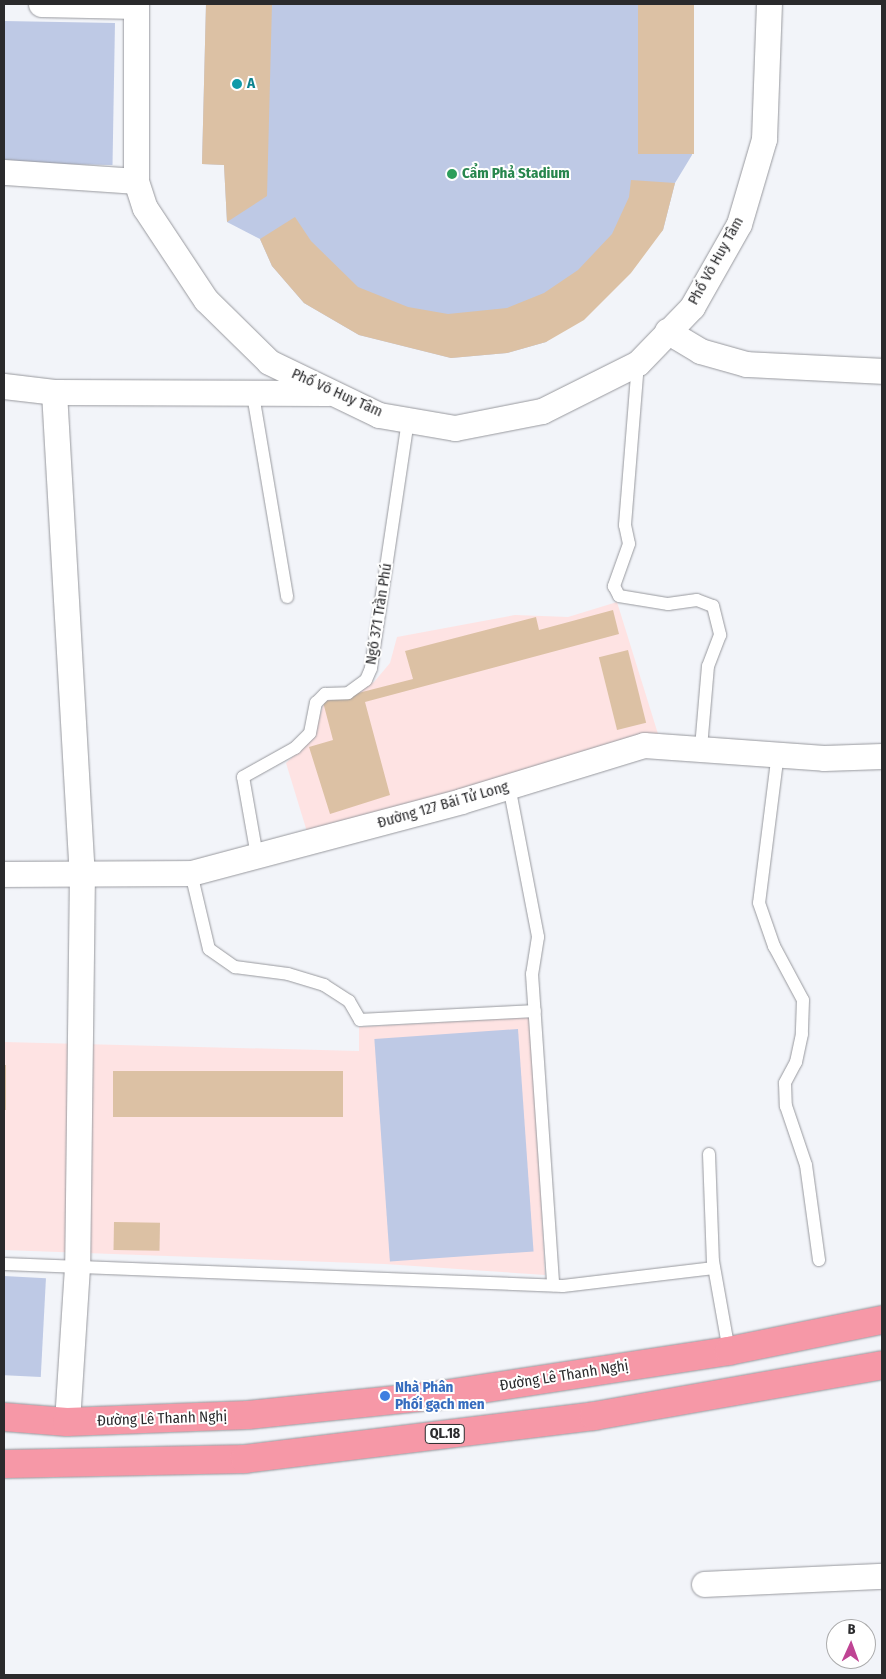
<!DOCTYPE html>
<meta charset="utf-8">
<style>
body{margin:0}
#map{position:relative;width:886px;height:1679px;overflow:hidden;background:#f2f4f9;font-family:"Fira Sans Condensed",sans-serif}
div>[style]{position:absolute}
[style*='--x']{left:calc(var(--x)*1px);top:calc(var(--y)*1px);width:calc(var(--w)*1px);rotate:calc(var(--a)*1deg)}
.education>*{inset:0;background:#fee3e3}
.green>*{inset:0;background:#bec9e5;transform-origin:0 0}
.building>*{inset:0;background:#dcc1a4;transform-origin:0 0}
.roads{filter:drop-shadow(0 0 1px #98999e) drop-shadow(0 0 1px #98999e)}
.service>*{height:12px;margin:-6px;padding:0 6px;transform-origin:6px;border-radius:6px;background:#fff}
.minor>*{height:25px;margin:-12.5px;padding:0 12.5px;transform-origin:12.5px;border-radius:12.5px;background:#fff}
.trunk>*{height:28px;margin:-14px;padding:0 14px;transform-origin:14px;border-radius:14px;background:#f698a7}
.dots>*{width:14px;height:14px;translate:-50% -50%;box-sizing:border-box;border:2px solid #fff;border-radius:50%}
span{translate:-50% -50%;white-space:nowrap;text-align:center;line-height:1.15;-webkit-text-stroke:4px #fff;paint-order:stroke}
.shield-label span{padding:1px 4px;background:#fff;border:1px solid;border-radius:4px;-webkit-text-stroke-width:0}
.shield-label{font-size:14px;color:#2a2a2c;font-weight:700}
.culture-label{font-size:15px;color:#0d838f;font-weight:700}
.left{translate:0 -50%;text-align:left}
.leisure-label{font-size:15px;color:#27864d;font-weight:700}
.street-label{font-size:15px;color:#2a2a2c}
.shop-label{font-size:15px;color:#366cbe;font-weight:700}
.frame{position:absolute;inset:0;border:5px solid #2a2a2c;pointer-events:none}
.north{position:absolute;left:826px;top:1619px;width:50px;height:50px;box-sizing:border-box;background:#fff;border:1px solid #aaaaab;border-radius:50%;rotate:2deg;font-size:14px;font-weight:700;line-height:20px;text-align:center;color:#2a2a2c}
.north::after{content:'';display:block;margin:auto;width:18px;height:22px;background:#bf4494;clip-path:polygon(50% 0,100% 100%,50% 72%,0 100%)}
</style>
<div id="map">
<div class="education">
<div style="clip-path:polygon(617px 602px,658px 734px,308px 835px,286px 763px,313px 738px,325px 699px,374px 682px,390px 663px,397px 637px,515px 615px,568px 617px)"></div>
<div style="clip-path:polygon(532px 1017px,545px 1275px,385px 1264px,4px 1250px,4px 1042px,359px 1051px,359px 1027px)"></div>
</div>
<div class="green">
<div style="clip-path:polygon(206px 4px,694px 4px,692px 155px,675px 183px,663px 230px,546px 342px,507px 353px,451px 358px,359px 335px,304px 303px,272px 266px,260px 239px,227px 222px,224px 165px,202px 164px)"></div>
<div style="left:4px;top:21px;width:111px;height:142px;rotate:1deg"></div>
<div style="left:518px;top:1029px;width:223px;height:144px;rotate:86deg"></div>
<div style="left:4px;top:1276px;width:42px;height:99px;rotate:3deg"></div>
</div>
<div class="building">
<div style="clip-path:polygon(206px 4px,272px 4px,267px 196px,227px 222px,224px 165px,202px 164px)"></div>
<div style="left:638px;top:4px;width:56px;height:150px"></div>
<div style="clip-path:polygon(631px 180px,675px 183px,663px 230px,631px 273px,584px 320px,546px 342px,507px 353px,451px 358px,359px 335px,304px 303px,272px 266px,260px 239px,295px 217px,311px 241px,358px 287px,408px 307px,448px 314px,507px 308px,544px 293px,578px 270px,612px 234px,629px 197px)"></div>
<div style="clip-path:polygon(613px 610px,619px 634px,365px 702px,390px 795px,330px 814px,309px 747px,333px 740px,323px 702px,413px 679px,405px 651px,536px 617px,539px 630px)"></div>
<div style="left:628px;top:650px;width:75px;height:30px;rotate:76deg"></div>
<div style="left:4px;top:1065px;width:2px;height:45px"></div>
<div style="left:343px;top:1071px;width:46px;height:230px;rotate:90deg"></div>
<div style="left:114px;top:1222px;width:46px;height:28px;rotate:1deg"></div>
</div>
<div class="roads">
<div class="service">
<div style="--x:638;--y:363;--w:163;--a:94.6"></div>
<div style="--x:625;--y:525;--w:19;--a:78"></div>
<div style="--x:629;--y:544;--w:45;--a:109.7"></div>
<div style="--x:614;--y:586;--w:11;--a:63"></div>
<div style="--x:619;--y:596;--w:50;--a:9.3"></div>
<div style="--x:668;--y:604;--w:29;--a:-8"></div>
<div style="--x:697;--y:600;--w:17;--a:21"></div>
<div style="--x:713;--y:606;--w:30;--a:76"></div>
<div style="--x:720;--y:635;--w:33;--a:111"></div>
<div style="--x:708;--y:666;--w:81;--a:94.9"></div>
<div style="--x:253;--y:395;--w:205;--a:80.4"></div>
<div style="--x:778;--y:753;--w:151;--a:97.2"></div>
<div style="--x:759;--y:903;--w:46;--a:70.8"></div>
<div style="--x:774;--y:946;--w:61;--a:61.8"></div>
<div style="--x:803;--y:1000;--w:34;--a:92"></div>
<div style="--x:802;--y:1034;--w:29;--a:102"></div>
<div style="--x:796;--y:1062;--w:24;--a:118"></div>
<div style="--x:785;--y:1083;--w:23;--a:88"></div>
<div style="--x:786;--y:1106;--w:62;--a:71.3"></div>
<div style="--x:806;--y:1165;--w:96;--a:82.2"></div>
<div style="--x:509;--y:786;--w:154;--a:79.1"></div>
<div style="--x:538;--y:937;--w:37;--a:99"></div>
<div style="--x:532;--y:974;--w:312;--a:86.1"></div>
<div style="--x:257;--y:856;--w:80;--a:-100"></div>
<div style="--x:243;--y:777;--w:60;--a:-29.1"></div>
<div style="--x:295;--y:748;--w:21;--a:-45"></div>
<div style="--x:310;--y:733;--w:31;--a:-79"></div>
<div style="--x:316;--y:703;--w:13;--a:-45"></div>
<div style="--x:325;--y:694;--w:23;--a:-2"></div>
<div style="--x:348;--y:693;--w:22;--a:-36"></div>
<div style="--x:366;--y:680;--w:13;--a:-67"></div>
<div style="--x:371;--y:668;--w:251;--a:-81.5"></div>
<div style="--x:191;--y:873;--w:78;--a:76.7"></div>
<div style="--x:209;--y:949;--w:32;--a:35"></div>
<div style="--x:235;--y:967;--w:53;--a:7.5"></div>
<div style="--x:288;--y:974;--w:38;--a:17"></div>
<div style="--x:324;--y:985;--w:30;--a:33"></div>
<div style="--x:349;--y:1001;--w:22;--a:60"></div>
<div style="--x:360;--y:1020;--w:175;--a:-2.9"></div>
<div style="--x:709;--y:1154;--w:107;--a:87.9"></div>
<div style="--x:713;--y:1261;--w:91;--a:79.9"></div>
<div style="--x:4;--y:1264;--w:559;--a:2.25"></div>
<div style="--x:563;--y:1286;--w:152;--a:-6.8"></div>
</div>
<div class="minor">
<div style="--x:41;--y:4;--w:95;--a:1.2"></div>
<div style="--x:136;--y:4;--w:177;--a:90"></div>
<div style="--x:136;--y:181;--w:28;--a:72"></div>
<div style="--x:145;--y:208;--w:110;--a:56.5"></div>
<div style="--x:206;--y:300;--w:88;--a:44.5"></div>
<div style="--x:269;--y:362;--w:122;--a:25.7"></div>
<div style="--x:379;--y:415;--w:77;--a:9.7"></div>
<div style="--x:455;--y:428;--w:89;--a:-11.1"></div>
<div style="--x:542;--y:411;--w:107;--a:-26.6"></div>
<div style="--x:638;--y:363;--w:78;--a:-46"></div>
<div style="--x:692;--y:307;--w:95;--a:-60.5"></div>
<div style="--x:739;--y:224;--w:89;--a:-73.6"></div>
<div style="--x:764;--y:139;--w:135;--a:-87.9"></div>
<div style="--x:4;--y:172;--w:132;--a:3.9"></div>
<div style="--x:667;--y:331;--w:39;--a:31"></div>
<div style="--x:700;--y:351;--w:48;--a:15.8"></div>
<div style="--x:746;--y:364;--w:136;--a:2.9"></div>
<div style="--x:4;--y:386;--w:50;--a:6.8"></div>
<div style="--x:54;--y:392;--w:274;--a:0.2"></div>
<div style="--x:54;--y:392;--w:480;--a:86.7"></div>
<div style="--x:82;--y:871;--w:396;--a:90.7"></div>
<div style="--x:77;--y:1267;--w:155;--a:93.7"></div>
<div style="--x:4;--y:874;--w:187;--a:-0.3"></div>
<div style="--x:191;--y:873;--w:279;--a:-14.9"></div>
<div style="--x:461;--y:801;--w:191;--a:-17"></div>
<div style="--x:644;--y:745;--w:180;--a:4.1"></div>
<div style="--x:824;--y:758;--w:58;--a:-2"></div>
<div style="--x:704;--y:1584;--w:178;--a:-2.6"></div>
</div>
<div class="trunk">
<div style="--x:4;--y:1417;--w:63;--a:4.5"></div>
<div style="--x:67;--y:1422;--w:181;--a:-2.2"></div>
<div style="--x:248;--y:1415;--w:194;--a:-5.9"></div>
<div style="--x:441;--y:1395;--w:291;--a:-8.7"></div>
<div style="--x:729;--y:1351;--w:156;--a:-11.5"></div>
<div style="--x:4;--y:1464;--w:241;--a:-1.2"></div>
<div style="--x:245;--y:1459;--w:352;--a:-7"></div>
<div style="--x:594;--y:1416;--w:292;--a:-10"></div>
</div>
</div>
<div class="dots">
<div style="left:237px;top:84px;background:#0f9aa8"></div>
<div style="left:452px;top:174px;background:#2e9e5b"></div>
<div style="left:385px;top:1396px;background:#3f7fe0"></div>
</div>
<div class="shield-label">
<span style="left:445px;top:1434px">QL.18</span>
</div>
<div class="culture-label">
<span class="left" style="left:247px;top:84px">A</span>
</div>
<div class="leisure-label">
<span class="left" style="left:462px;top:174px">Cẩm Phả Stadium</span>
</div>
<div class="street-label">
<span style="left:716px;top:261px;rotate:-61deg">Phố Võ Huy Tâm</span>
<span style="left:337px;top:393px;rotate:24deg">Phố Võ Huy Tâm</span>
<span style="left:379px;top:614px;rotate:-81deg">Ngõ 371 Trần Phú</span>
<span style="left:443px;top:805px;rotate:-16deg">Đường 127 Bái Tử Long</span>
<span style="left:564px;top:1376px;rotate:-9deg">Đường Lê Thanh Nghị</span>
<span style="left:162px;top:1419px;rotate:-2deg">Đường Lê Thanh Nghị</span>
</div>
<div class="shop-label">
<span class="left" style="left:395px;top:1396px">Nhà Phân<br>Phối gạch men</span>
</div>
<div class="frame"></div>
<div class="north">B</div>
</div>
